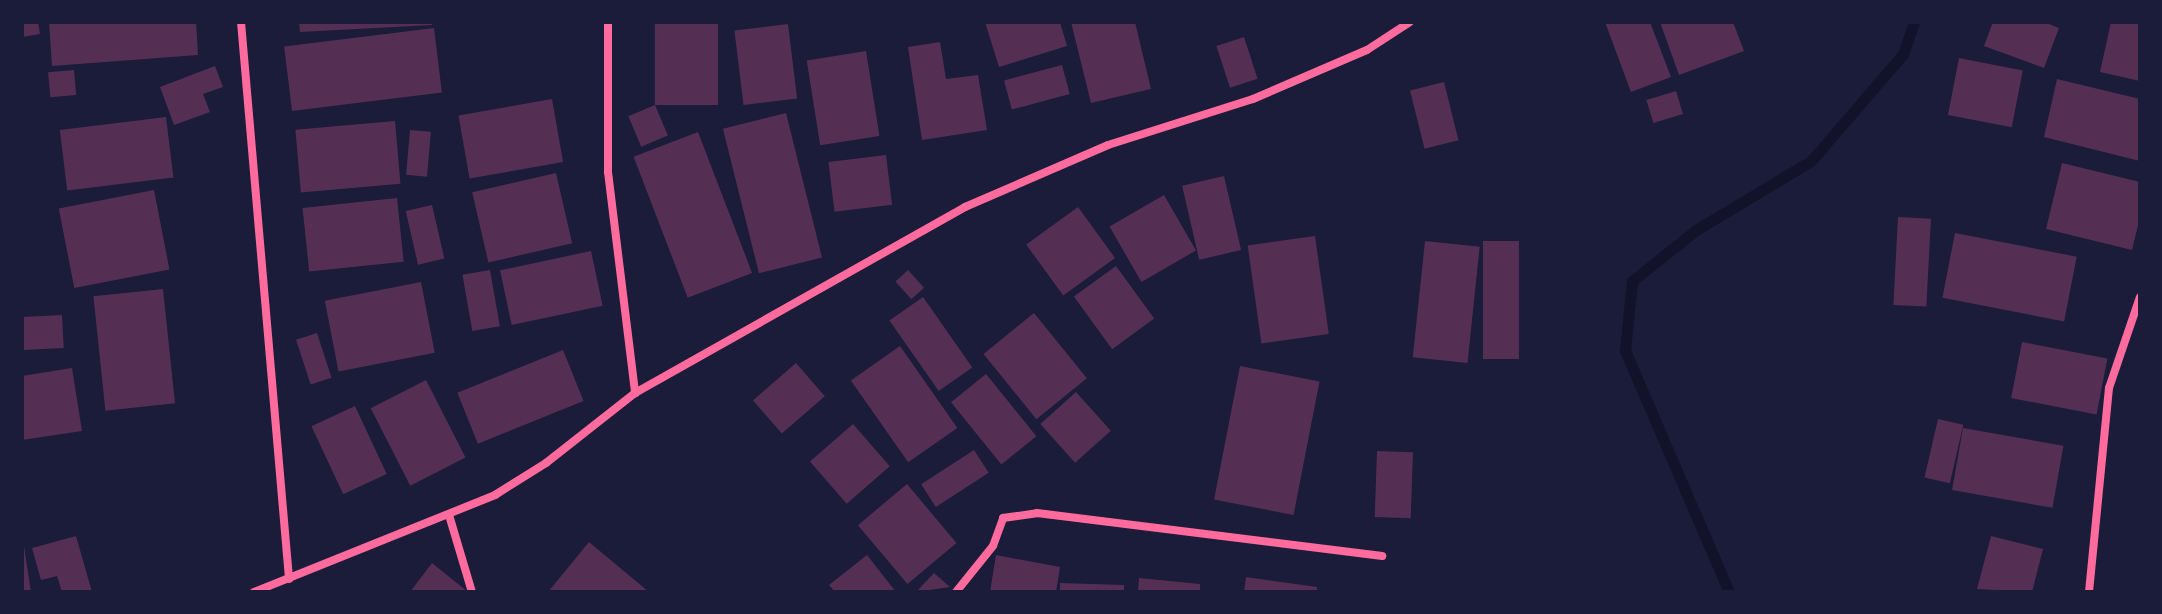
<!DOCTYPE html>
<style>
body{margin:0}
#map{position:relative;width:2162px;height:614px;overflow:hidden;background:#1b1b3a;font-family:Commissioner,sans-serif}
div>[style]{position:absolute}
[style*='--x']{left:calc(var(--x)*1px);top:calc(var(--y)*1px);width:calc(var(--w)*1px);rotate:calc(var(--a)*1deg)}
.stream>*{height:11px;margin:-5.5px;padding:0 5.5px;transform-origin:5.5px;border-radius:5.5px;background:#12122b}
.building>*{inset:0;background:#542f53;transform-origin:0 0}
.minor>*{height:8px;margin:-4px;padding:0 4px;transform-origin:4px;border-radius:4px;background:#ff6b9d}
span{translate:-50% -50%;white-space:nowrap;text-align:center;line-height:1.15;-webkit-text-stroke:6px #1b1b3a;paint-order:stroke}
.frame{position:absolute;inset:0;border:24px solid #1b1b3a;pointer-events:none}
</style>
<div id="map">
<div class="stream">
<div style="--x:1729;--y:592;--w:263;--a:-113.3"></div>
<div style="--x:1625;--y:350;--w:69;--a:-84.2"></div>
<div style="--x:1632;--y:281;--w:82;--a:-38.6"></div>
<div style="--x:1696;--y:230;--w:134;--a:-31"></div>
<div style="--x:1811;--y:161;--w:141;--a:-49.3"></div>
<div style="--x:1903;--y:54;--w:34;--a:-71"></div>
</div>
<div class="building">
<div style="clip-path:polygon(22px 22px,38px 22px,40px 34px,22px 37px)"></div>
<div style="clip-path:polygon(49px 22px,196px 22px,198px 55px,52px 66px)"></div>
<div style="clip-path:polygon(299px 22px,432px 22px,432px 25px,300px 32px)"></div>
<div style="left:655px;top:22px;width:63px;height:83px"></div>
<div style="clip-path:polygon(985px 22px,1060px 22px,1067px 46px,999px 67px)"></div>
<div style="clip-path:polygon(1071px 22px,1135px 22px,1151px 89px,1091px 103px)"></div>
<div style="clip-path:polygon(1605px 22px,1650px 22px,1671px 77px,1631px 92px)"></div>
<div style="clip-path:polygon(1660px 22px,1733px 22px,1744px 51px,1679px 75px)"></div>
<div style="clip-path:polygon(1993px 22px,2044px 22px,2059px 28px,2044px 68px,1984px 46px)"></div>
<div style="clip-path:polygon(2111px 22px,2140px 22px,2140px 81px,2100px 72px)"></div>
<div style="left:788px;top:24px;width:75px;height:54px;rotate:83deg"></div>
<div style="left:434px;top:28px;width:65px;height:151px;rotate:83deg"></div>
<div style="left:1244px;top:37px;width:44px;height:29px;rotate:72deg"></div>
<div style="clip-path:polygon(940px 42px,946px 79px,978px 75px,987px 130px,922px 140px,908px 47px)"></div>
<div style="left:866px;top:51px;width:86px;height:60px;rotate:81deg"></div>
<div style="left:1959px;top:58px;width:65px;height:58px;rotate:11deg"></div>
<div style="left:1062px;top:65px;width:30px;height:60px;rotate:75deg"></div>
<div style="clip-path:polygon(215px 66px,223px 87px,203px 94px,210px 112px,174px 125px,160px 87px)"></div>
<div style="left:74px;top:70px;width:25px;height:26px;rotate:85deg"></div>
<div style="clip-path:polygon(2057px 79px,2140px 99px,2140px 161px,2044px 137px)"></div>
<div style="left:1444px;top:82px;width:60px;height:35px;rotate:76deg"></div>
<div style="left:1676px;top:91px;width:24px;height:31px;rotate:73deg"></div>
<div style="left:552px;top:99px;width:64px;height:95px;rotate:80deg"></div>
<div style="left:655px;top:105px;width:33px;height:29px;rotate:67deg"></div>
<div style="left:786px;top:113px;width:149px;height:65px;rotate:76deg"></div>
<div style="left:166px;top:117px;width:61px;height:107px;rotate:83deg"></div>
<div style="left:395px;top:121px;width:63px;height:100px;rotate:85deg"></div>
<div style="left:410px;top:130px;width:21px;height:45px;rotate:5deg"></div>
<div style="left:698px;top:132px;width:151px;height:69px;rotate:69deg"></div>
<div style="left:886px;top:155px;width:50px;height:58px;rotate:83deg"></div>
<div style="clip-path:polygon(2062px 163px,2140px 182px,2140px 217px,2132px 250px,2046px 229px)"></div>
<div style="left:556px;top:173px;width:72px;height:86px;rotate:77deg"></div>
<div style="left:1224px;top:176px;width:76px;height:43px;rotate:77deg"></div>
<div style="left:154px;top:190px;width:81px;height:97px;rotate:79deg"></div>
<div style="left:1164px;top:195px;width:64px;height:63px;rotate:60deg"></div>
<div style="left:397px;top:198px;width:64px;height:95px;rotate:84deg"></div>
<div style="left:432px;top:205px;width:55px;height:27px;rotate:77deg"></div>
<div style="left:1078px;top:207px;width:63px;height:64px;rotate:54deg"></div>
<div style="left:1898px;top:217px;width:33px;height:88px;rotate:3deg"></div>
<div style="left:1955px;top:233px;width:124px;height:66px;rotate:11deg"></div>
<div style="left:1315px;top:236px;width:99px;height:68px;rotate:82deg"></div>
<div style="left:1425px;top:241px;width:55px;height:117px;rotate:6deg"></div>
<div style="left:1483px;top:241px;width:36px;height:118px"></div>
<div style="left:591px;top:251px;width:56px;height:93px;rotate:78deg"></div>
<div style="left:1116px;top:266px;width:65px;height:52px;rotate:54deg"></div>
<div style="left:490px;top:270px;width:57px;height:28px;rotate:80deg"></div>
<div style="left:908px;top:270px;width:24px;height:17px;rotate:48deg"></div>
<div style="left:421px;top:282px;width:72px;height:98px;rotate:79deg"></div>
<div style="left:163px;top:289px;width:115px;height:70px;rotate:84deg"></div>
<div style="left:923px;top:297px;width:86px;height:41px;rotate:55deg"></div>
<div style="left:1034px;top:313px;width:84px;height:65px;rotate:51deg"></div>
<div style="left:62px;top:315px;width:33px;height:40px;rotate:87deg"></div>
<div style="left:317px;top:333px;width:47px;height:22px;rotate:72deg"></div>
<div style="left:2022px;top:342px;width:87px;height:57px;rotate:11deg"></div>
<div style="left:900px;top:346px;width:100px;height:60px;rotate:55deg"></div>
<div style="left:563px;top:350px;width:55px;height:114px;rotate:68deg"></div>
<div style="left:796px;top:363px;width:44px;height:57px;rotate:49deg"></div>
<div style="left:1240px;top:366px;width:81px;height:136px;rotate:11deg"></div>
<div style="clip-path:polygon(72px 368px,82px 431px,22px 440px,22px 376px)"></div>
<div style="left:986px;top:374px;width:80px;height:45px;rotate:51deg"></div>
<div style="left:426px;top:380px;width:87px;height:62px;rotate:63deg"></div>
<div style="left:1076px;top:392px;width:52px;height:48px;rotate:48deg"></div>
<div style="left:355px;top:406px;width:75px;height:48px;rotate:65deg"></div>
<div style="left:1938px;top:419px;width:26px;height:60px;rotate:13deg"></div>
<div style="left:853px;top:424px;width:56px;height:57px;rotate:49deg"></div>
<div style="left:1963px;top:428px;width:102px;height:63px;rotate:10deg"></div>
<div style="left:974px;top:450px;width:27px;height:63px;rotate:57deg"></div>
<div style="left:1377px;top:451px;width:36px;height:66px;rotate:2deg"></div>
<div style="left:907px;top:484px;width:77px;height:64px;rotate:50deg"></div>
<div style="clip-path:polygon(76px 536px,92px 592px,62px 592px,57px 576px,41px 580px,32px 548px)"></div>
<div style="clip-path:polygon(1991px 536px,2043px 549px,2032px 592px,1977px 589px)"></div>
<div style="clip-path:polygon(589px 542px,649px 592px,548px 592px)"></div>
<div style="clip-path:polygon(22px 546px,24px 546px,31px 592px,22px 592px)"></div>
<div style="clip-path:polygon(867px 555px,896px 592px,835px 592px,829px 585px)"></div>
<div style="clip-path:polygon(996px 555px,1060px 567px,1056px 592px,990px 592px)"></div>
<div style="clip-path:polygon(432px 563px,468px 592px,410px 592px)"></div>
<div style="clip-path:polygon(934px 573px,950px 587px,916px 592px)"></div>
<div style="clip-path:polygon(1246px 577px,1317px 587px,1317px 592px,1244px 592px)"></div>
<div style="clip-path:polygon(1139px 578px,1200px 584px,1200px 592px,1138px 592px)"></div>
<div style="clip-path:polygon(1060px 583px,1124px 585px,1124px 592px,1060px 592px)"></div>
</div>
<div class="minor">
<div style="--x:241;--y:22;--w:559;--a:85.07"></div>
<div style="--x:608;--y:22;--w:150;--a:90"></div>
<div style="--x:608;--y:172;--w:223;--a:83"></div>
<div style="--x:449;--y:515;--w:80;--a:73.4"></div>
<div style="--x:254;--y:592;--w:260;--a:-21.9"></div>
<div style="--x:495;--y:495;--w:60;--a:-32.1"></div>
<div style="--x:546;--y:463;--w:113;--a:-38.2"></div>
<div style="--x:635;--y:393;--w:379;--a:-29.4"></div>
<div style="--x:965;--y:207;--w:156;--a:-23.4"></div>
<div style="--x:1108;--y:145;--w:152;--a:-17.6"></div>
<div style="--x:1253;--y:99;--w:124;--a:-23.3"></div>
<div style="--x:1367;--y:50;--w:51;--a:-33.1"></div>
<div style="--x:956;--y:592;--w:59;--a:-51.2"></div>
<div style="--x:993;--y:546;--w:30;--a:-70"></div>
<div style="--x:1003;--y:518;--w:34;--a:-8"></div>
<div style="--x:1037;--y:513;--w:348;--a:7.1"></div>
<div style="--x:2089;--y:592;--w:205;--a:-84.4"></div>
<div style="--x:2109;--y:388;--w:96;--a:-71.2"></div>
</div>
<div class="frame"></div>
</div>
